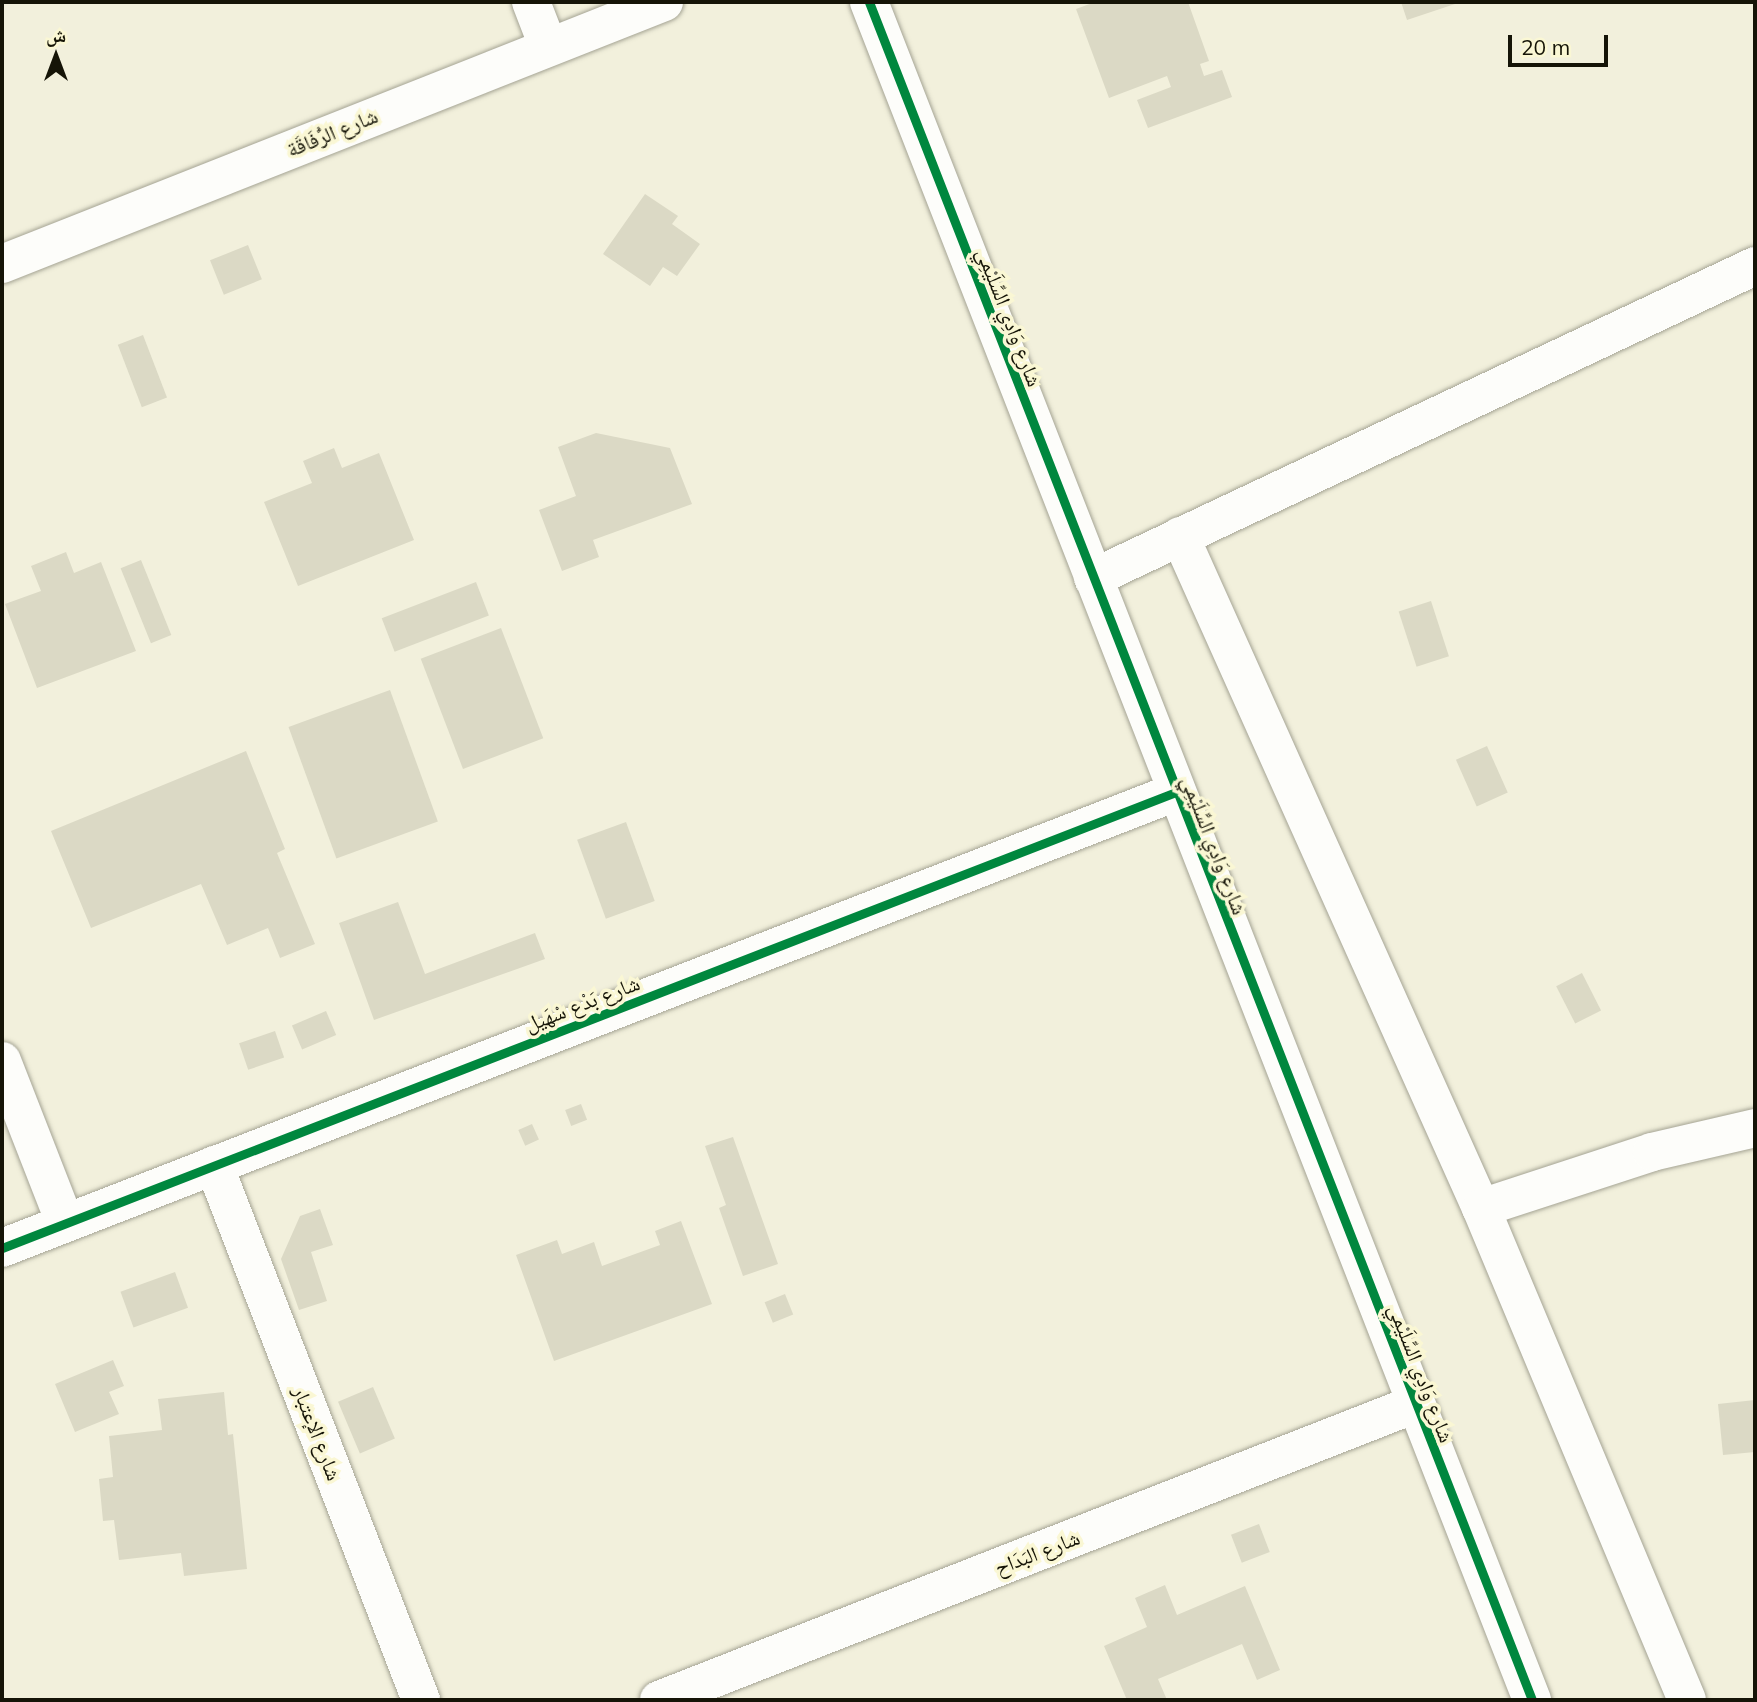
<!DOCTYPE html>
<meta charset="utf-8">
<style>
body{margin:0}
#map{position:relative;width:1757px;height:1702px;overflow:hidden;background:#f2f0dc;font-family:Mulish,"Noto Naskh Arabic",sans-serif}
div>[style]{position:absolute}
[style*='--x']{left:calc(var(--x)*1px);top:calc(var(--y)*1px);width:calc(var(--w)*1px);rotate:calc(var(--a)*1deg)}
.building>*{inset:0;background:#dbd9c5;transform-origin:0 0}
.roads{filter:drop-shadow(0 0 2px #a5a494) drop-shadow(0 0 2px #a5a494)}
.minor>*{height:38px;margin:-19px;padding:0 19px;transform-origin:19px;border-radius:19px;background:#fdfdfa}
.cycleway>*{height:9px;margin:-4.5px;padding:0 4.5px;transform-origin:4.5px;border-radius:4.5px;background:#00873e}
span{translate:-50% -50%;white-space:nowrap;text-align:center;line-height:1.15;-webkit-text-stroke:7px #faf7d4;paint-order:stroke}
.street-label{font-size:21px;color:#151407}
.frame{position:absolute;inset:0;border:4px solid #151407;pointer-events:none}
.north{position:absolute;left:21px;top:21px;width:70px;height:70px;-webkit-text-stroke:5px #faf7d4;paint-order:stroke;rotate:0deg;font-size:19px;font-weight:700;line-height:28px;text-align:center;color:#151407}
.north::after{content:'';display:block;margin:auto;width:24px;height:32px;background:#151407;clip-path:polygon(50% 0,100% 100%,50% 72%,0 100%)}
.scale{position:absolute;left:1508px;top:35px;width:100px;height:32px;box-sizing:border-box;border:4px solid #151407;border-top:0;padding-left:9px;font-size:21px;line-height:24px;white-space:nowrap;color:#151407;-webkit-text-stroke:5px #faf7d4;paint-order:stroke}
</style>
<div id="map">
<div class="building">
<div style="clip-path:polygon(1095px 2px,1188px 2px,1209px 61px,1200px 64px,1204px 76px,1222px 70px,1232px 97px,1148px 128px,1137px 100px,1171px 87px,1167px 76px,1109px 98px,1076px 9px)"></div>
<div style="clip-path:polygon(1401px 2px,1461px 2px,1407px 20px)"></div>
<div style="clip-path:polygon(645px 194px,678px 216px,672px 224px,700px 244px,677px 276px,663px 267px,650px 286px,603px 254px)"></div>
<div style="left:248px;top:245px;width:37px;height:41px;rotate:68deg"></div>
<div style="left:143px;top:335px;width:67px;height:27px;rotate:69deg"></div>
<div style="clip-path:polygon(596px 433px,670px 448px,692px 504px,593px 540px,599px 557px,562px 571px,539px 510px,576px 496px,558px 447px)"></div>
<div style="clip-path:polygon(334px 448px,342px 468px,379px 453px,414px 540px,298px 586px,264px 502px,312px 483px,303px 461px)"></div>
<div style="clip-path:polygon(66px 552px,74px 573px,101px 562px,136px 651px,37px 688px,5px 604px,41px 591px,31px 566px)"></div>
<div style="left:141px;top:560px;width:81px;height:22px;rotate:68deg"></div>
<div style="left:476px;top:582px;width:36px;height:101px;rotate:69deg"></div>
<div style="left:1431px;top:601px;width:58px;height:34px;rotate:72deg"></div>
<div style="left:501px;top:628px;width:118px;height:86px;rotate:69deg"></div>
<div style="left:390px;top:690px;width:140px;height:108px;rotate:70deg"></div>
<div style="left:1487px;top:746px;width:51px;height:34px;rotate:66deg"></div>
<div style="clip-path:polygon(246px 751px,285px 849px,277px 853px,315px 944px,280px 958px,268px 928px,227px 945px,201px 884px,91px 928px,51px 831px)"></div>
<div style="left:626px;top:822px;width:84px;height:52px;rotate:70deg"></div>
<div style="clip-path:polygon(398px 902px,425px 974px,535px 933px,545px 959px,374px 1020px,339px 923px)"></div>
<div style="left:1582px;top:973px;width:42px;height:29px;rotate:63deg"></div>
<div style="left:326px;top:1011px;width:26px;height:37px;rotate:67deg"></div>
<div style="left:275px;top:1031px;width:28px;height:38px;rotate:71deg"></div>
<div style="left:581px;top:1104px;width:17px;height:17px;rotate:69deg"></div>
<div style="left:532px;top:1124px;width:17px;height:15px;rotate:66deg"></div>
<div style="clip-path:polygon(733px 1137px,778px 1264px,743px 1276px,719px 1208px,726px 1205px,705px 1146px)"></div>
<div style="clip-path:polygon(320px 1209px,333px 1245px,311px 1252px,327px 1301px,299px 1310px,281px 1259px,300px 1216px)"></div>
<div style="clip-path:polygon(681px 1221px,712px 1304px,554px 1361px,516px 1255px,557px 1240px,562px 1254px,594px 1242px,602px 1266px,660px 1245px,655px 1231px)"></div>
<div style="left:175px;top:1272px;width:38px;height:58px;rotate:70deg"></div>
<div style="left:785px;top:1294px;width:22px;height:22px;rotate:68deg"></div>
<div style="clip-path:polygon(113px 1360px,124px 1386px,109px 1392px,119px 1414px,75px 1432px,55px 1384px)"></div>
<div style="left:373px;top:1387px;width:56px;height:38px;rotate:67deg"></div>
<div style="clip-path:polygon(224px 1392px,228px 1435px,233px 1434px,247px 1569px,184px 1576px,181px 1553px,119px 1560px,114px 1520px,103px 1521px,99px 1479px,113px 1477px,109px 1436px,162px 1430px,158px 1399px)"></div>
<div style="clip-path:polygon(1755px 1400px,1755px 1452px,1723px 1455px,1718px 1404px)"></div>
<div style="left:1259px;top:1524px;width:30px;height:30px;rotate:69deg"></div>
<div style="clip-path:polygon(1165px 1585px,1177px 1615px,1245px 1586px,1280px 1670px,1257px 1680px,1242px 1644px,1158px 1679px,1167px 1700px,1127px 1700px,1104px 1646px,1147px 1627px,1135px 1598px)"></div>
</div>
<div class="roads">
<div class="minor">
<div style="--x:531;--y:2;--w:47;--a:68.9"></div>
<div style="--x:869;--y:2;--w:1823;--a:68.67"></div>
<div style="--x:2;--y:264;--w:712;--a:-21.59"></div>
<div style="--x:1180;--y:536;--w:736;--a:65.87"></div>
<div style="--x:1481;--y:1208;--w:533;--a:67.28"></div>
<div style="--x:1093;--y:578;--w:732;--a:-25.23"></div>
<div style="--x:2;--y:1061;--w:174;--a:68.7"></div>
<div style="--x:214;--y:1165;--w:574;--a:68.85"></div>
<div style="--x:1481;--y:1208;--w:180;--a:-18.1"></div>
<div style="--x:1652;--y:1152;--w:106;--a:-13.1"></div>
<div style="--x:2;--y:1248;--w:1259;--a:-21.23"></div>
<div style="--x:659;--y:1700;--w:812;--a:-21.38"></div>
</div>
</div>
<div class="cycleway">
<div style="--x:869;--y:2;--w:1823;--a:68.67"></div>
<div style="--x:2;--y:1248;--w:1259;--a:-21.23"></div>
</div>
<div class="street-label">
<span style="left:332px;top:132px;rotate:-22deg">شارع الرُّفَاقَة</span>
<span style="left:1010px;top:317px;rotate:69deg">شارع وَادِي السِّلَيْمِي</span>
<span style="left:1215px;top:845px;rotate:69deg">شارع وَادِي السِّلَيْمِي</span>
<span style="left:582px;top:1003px;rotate:-21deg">شارع بَدْع سْهَيل</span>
<span style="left:1422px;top:1373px;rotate:69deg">شارع وَادِي السِّلَيْمِي</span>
<span style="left:318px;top:1433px;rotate:69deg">شارع الإعتبار</span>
<span style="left:1037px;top:1552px;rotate:-21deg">شارع البَدَاح</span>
</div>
<div class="frame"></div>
<div class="north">ش</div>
<div class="scale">20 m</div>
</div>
